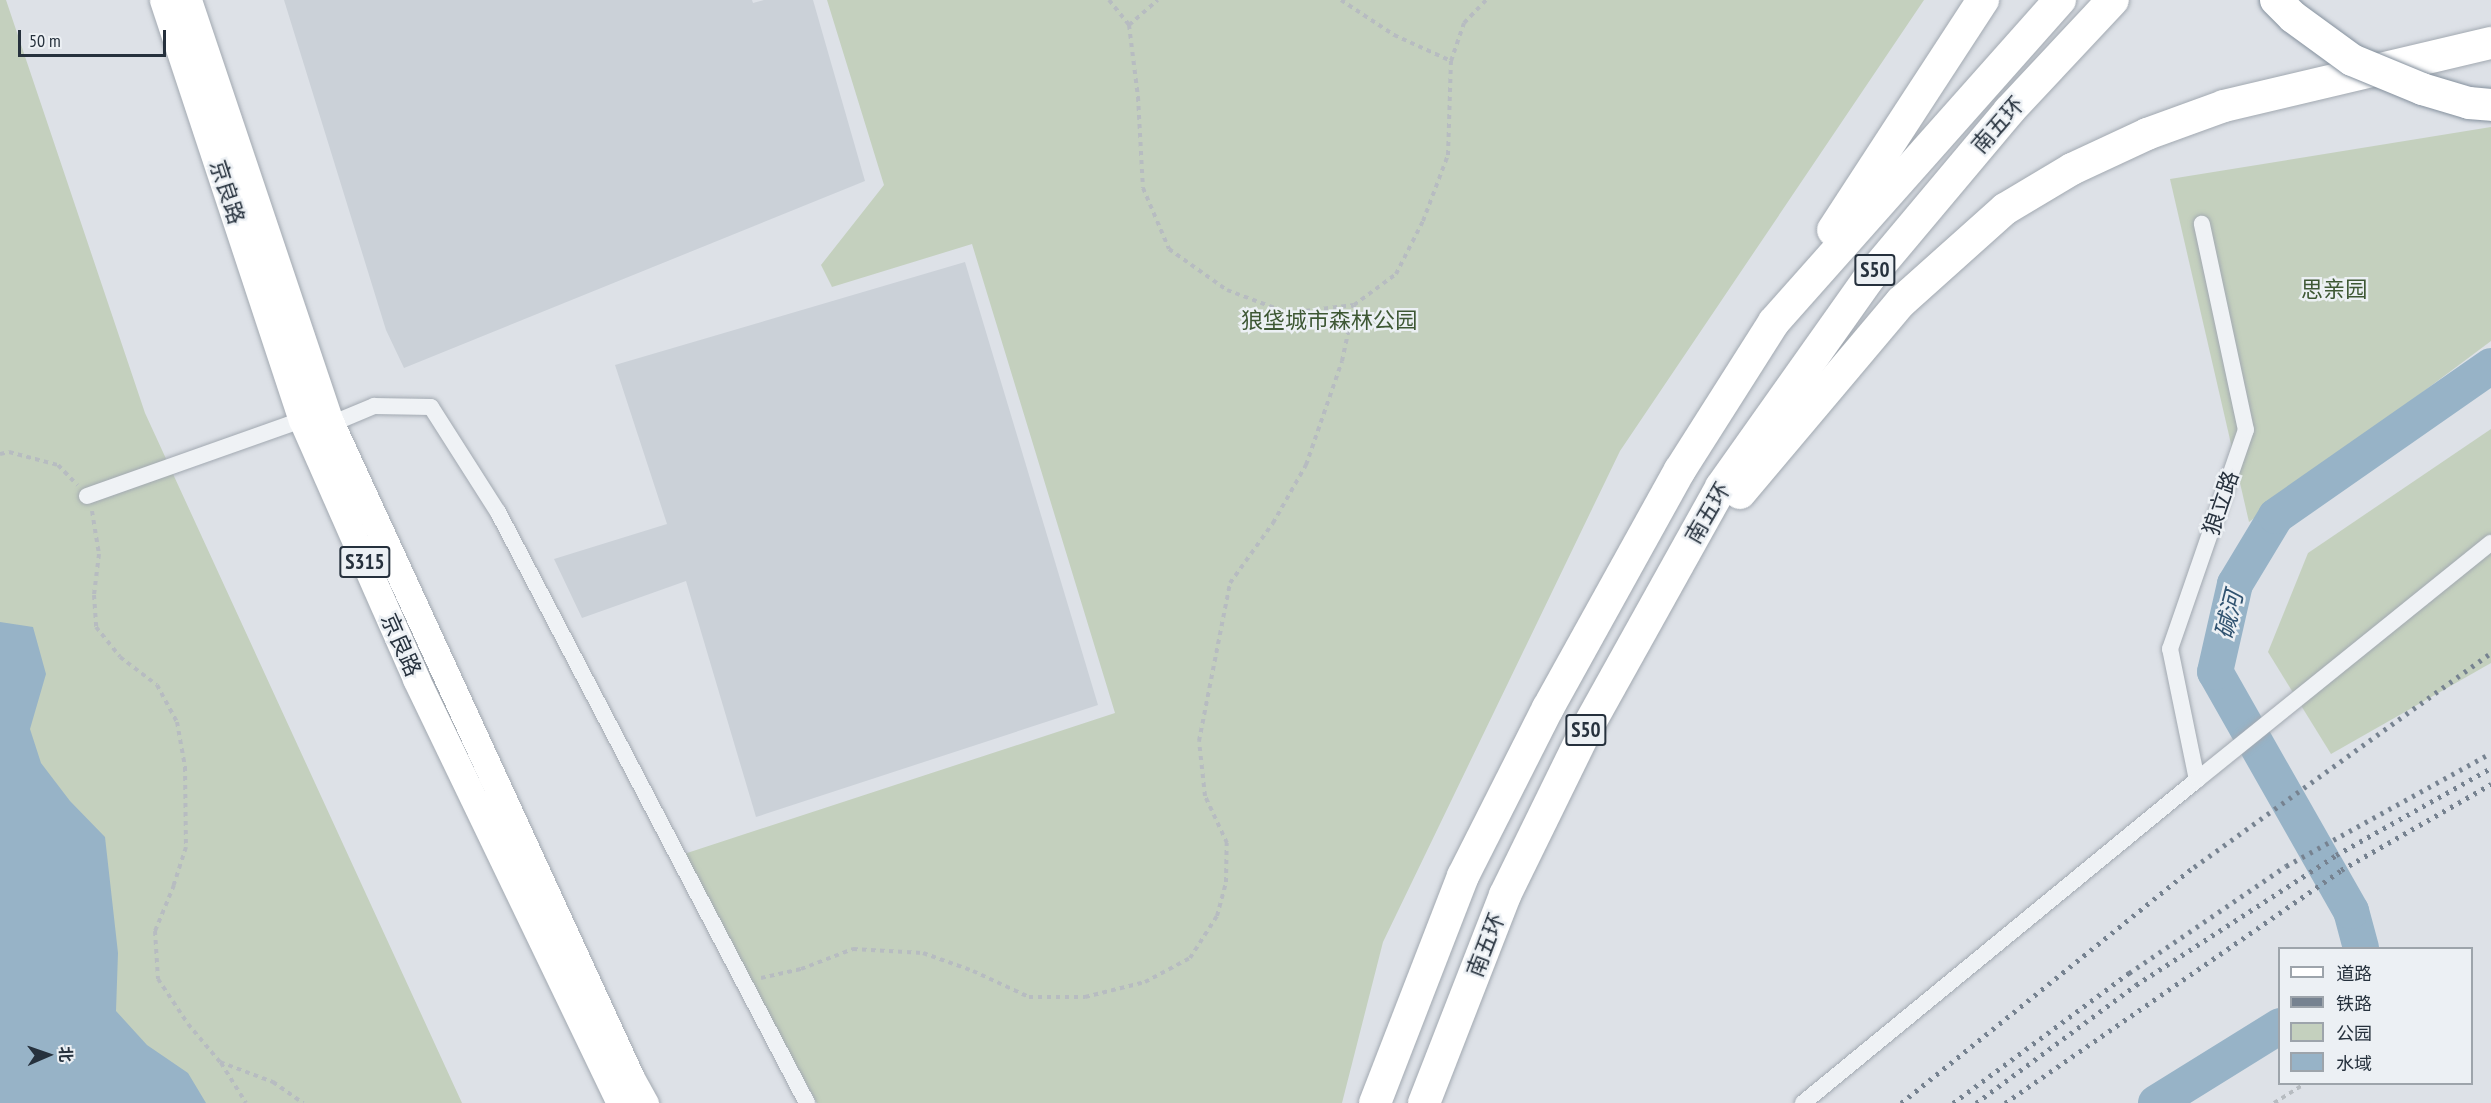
<!DOCTYPE html>
<meta charset="utf-8">
<style>
body{margin:0}
#map{position:relative;width:2491px;height:1103px;overflow:hidden;background:#dde1e7;font-family:"PT Sans Narrow","Noto Sans SC",sans-serif}
div>[style]{position:absolute}
[style*='--x']{left:calc(var(--x)*1px);top:calc(var(--y)*1px);width:calc(var(--w)*1px);rotate:calc(var(--a)*1deg)}
.built>*{inset:0;background:#cbd1d8}
.green>*{inset:0;background:#c4d0be}
.water>*{inset:0;background:#97b3c7}
.river>*{height:36px;margin:-18px;padding:0 18px;transform-origin:18px;border-radius:18px;background:#97b3c7}
.path>*{height:4px;margin-top:-2px;transform-origin:0;background:repeating-linear-gradient(90deg,#b7bcc1 0 4.5px,transparent 0 9px)}
.roads{filter:drop-shadow(0 0 2px #a2a9b1) drop-shadow(0 0 2px #a2a9b1)}
.street>*{height:16px;margin:-8px;padding:0 8px;transform-origin:8px;border-radius:8px;background:#eff2f5}
.primary>*{height:27px;margin:-13.5px;padding:0 13.5px;transform-origin:13.5px;border-radius:13.5px;background:#fff}
.highway>*{height:32px;margin:-16px;padding:0 16px;transform-origin:16px;border-radius:16px;background:#fff}
.rail>*{height:4.5px;margin-top:-2.25px;transform-origin:0;background:repeating-linear-gradient(90deg,#768290 0 3px,transparent 0 9px)}
.bridges{filter:drop-shadow(0 0 2px #84909d) drop-shadow(0 0 2px #84909d)}
.highway-bridge>*{height:32px;margin:-16px;padding:0 16px;transform-origin:16px;border-radius:16px;background:#fff}
span{translate:-50% -50%;white-space:nowrap;text-align:center;line-height:1.15;-webkit-text-stroke:5px #ecf0f4;paint-order:stroke}
.shield-label span{padding:2px 4px;background:#ecf0f4;border:2px solid;border-radius:4px;-webkit-text-stroke-width:0}
.shield-label{font-size:21px;color:#26313d;font-weight:700}
.street-label{font-size:22px;color:#26313d}
.park-label{font-size:22px;color:#3e5834}
.water-label{font-size:24px;color:#315370;font-style:italic}
.legend{position:absolute;left:2278px;top:947px;width:195px;height:138px;box-sizing:border-box;background:#ecf0f4;border:2px solid #9da4ab;margin:0;padding:8px 10px;list-style:none;font-size:18px;color:#26313d}
.legend li{display:flex;align-items:center;gap:12px;height:30px}
.legend b{width:30px;border:2px solid #9da4ab}
.north{position:absolute;left:18px;top:1025px;width:60px;height:60px;-webkit-text-stroke:4px #ecf0f4;paint-order:stroke;rotate:88deg;font-size:16px;font-weight:700;line-height:24px;text-align:center;color:#26313d}
.north::after{content:'';display:block;margin:auto;width:21px;height:27px;background:#26313d;clip-path:polygon(50% 0,100% 100%,50% 72%,0 100%)}
.scale{position:absolute;left:18px;top:30px;width:148px;height:27px;box-sizing:border-box;border:3px solid #26313d;border-top:0;padding-left:8px;font-size:18px;line-height:21px;white-space:nowrap;color:#26313d;-webkit-text-stroke:4px #ecf0f4;paint-order:stroke}
</style>
<div id="map">
<div class="built">
<div style="clip-path:polygon(284px 0,752px 0,753px 3px,764px 0,813px 0,865px 181px,404px 368px,386px 330px)"></div>
<div style="clip-path:polygon(965px 262px,1098px 705px,756px 817px,686px 581px,582px 618px,554px 559px,667px 524px,615px 365px)"></div>
</div>
<div class="green">
<div style="clip-path:polygon(0 0,6px 0,145px 413px,462px 1103px,0 1103px)"></div>
<div style="clip-path:polygon(827px 0,1924px 0,1620px 451px,1383px 942px,1342px 1103px,817px 1103px,681px 855px,1115px 713px,972px 244px,832px 287px,821px 265px,884px 185px)"></div>
<div style="clip-path:polygon(2491px 127px,2491px 341px,2249px 522px,2170px 179px)"></div>
<div style="clip-path:polygon(2491px 429px,2491px 663px,2331px 754px,2268px 652px,2308px 553px)"></div>
</div>
<div class="water">
<div style="clip-path:polygon(0 622px,33px 627px,46px 674px,30px 729px,41px 763px,70px 801px,105px 837px,118px 953px,116px 1011px,147px 1045px,188px 1073px,206px 1103px,0 1103px)"></div>
</div>
<div class="river">
<div style="--x:2361;--y:948;--w:38;--a:-105"></div>
<div style="--x:2351;--y:911;--w:275;--a:-119.6"></div>
<div style="--x:2215;--y:672;--w:90;--a:-77.2"></div>
<div style="--x:2235;--y:584;--w:79;--a:-58.9"></div>
<div style="--x:2276;--y:516;--w:262;--a:-34.9"></div>
<div style="--x:2156;--y:1103;--w:146;--a:-31.8"></div>
</div>
<div class="path">
<div style="--x:1109;--y:0;--w:32;--a:51"></div>
<div style="--x:1129;--y:25;--w:73;--a:82.9"></div>
<div style="--x:1138;--y:97;--w:91;--a:86.9"></div>
<div style="--x:1143;--y:188;--w:66;--a:66.9"></div>
<div style="--x:1169;--y:249;--w:71;--a:35.3"></div>
<div style="--x:1227;--y:290;--w:65;--a:20.7"></div>
<div style="--x:1288;--y:313;--w:66;--a:-6.9"></div>
<div style="--x:1354;--y:305;--w:52;--a:-36.4"></div>
<div style="--x:1396;--y:274;--w:59;--a:-63"></div>
<div style="--x:1423;--y:221;--w:71;--a:-69.3"></div>
<div style="--x:1448;--y:155;--w:94;--a:-88.2"></div>
<div style="--x:1451;--y:61;--w:40;--a:-71.1"></div>
<div style="--x:1464;--y:23;--w:32;--a:-46"></div>
<div style="--x:1341;--y:0;--w:64;--a:33.4"></div>
<div style="--x:1394;--y:35;--w:63;--a:24.5"></div>
<div style="--x:1129;--y:25;--w:38;--a:-41"></div>
<div style="--x:0;--y:454;--w:9;--a:-13"></div>
<div style="--x:9;--y:452;--w:51;--a:14.9"></div>
<div style="--x:58;--y:465;--w:28;--a:46"></div>
<div style="--x:92;--y:511;--w:44;--a:80.8"></div>
<div style="--x:99;--y:554;--w:41;--a:97"></div>
<div style="--x:94;--y:595;--w:32;--a:86"></div>
<div style="--x:96;--y:627;--w:38;--a:51"></div>
<div style="--x:120;--y:657;--w:46;--a:37.1"></div>
<div style="--x:157;--y:685;--w:42;--a:61.6"></div>
<div style="--x:177;--y:722;--w:46;--a:79.9"></div>
<div style="--x:185;--y:767;--w:80;--a:89.3"></div>
<div style="--x:186;--y:847;--w:40;--a:108"></div>
<div style="--x:174;--y:885;--w:50;--a:112.4"></div>
<div style="--x:155;--y:931;--w:48;--a:86.4"></div>
<div style="--x:158;--y:979;--w:54;--a:56.3"></div>
<div style="--x:188;--y:1024;--w:50;--a:49.9"></div>
<div style="--x:220;--y:1062;--w:57;--a:20.7"></div>
<div style="--x:273;--y:1082;--w:37;--a:35"></div>
<div style="--x:761;--y:978;--w:41;--a:-12.7"></div>
<div style="--x:801;--y:969;--w:56;--a:-21"></div>
<div style="--x:853;--y:949;--w:70;--a:3.3"></div>
<div style="--x:923;--y:953;--w:53;--a:19.8"></div>
<div style="--x:973;--y:971;--w:62;--a:24.9"></div>
<div style="--x:1029;--y:997;--w:56;--a:0"></div>
<div style="--x:1085;--y:997;--w:62;--a:-14"></div>
<div style="--x:1145;--y:982;--w:51;--a:-28.1"></div>
<div style="--x:1190;--y:958;--w:50;--a:-57.3"></div>
<div style="--x:1217;--y:916;--w:35;--a:-75"></div>
<div style="--x:1226;--y:882;--w:39;--a:-89"></div>
<div style="--x:1227;--y:843;--w:52;--a:-115.1"></div>
<div style="--x:1205;--y:796;--w:55;--a:-96.2"></div>
<div style="--x:1199;--y:741;--w:161;--a:-78.9"></div>
<div style="--x:1230;--y:583;--w:74;--a:-54.4"></div>
<div style="--x:1273;--y:523;--w:67;--a:-60.4"></div>
<div style="--x:1306;--y:465;--w:110;--a:-70.9"></div>
<div style="--x:1342;--y:361;--w:57;--a:-77.9"></div>
<div style="--x:221;--y:1063;--w:47;--a:58"></div>
<div style="--x:2274;--y:1103;--w:36;--a:-32"></div>
</div>
<div class="roads">
<div class="street">
<div style="--x:87;--y:496;--w:228;--a:-19.5"></div>
<div style="--x:302;--y:420;--w:29;--a:8"></div>
<div style="--x:331;--y:424;--w:47;--a:-22.7"></div>
<div style="--x:374;--y:406;--w:57;--a:1"></div>
<div style="--x:431;--y:407;--w:125;--a:57.5"></div>
<div style="--x:498;--y:512;--w:667;--a:62.4"></div>
<div style="--x:2197;--y:780;--w:134;--a:-101.6"></div>
<div style="--x:2170;--y:649;--w:232;--a:-70.9"></div>
<div style="--x:2246;--y:430;--w:211;--a:-102.1"></div>
<div style="--x:1803;--y:1103;--w:511;--a:-39.36"></div>
<div style="--x:2198;--y:779;--w:376;--a:-38.9"></div>
</div>
<div class="primary">
<div style="--x:163;--y:0;--w:442;--a:71.7"></div>
<div style="--x:302;--y:420;--w:283;--a:66.2"></div>
<div style="--x:416;--y:679;--w:471;--a:64.3"></div>
<div style="--x:188;--y:0;--w:447;--a:71.4"></div>
<div style="--x:331;--y:424;--w:720;--a:65.36"></div>
<div style="--x:631;--y:1078;--w:29;--a:61"></div>
</div>
<div class="highway">
<div style="--x:1833;--y:230;--w:275;--a:-56.9"></div>
<div style="--x:1740;--y:493;--w:250;--a:-49.9"></div>
<div style="--x:1901;--y:302;--w:140;--a:-41.8"></div>
<div style="--x:2005;--y:209;--w:78;--a:-30.8"></div>
<div style="--x:2072;--y:169;--w:83;--a:-25"></div>
<div style="--x:2147;--y:134;--w:82;--a:-20"></div>
<div style="--x:2224;--y:106;--w:274;--a:-13.3"></div>
<div style="--x:1375;--y:1103;--w:243;--a:-68.8"></div>
<div style="--x:1463;--y:876;--w:188;--a:-63.2"></div>
<div style="--x:1548;--y:708;--w:272;--a:-61"></div>
<div style="--x:1680;--y:470;--w:175;--a:-57.6"></div>
<div style="--x:1774;--y:322;--w:431;--a:-48.4"></div>
<div style="--x:1424;--y:1103;--w:223;--a:-68.7"></div>
<div style="--x:1505;--y:895;--w:184;--a:-63.9"></div>
<div style="--x:1586;--y:730;--w:278;--a:-60.9"></div>
<div style="--x:1721;--y:487;--w:256;--a:-54.7"></div>
<div style="--x:1869;--y:278;--w:218;--a:-50"></div>
<div style="--x:2009;--y:111;--w:152;--a:-46.9"></div>
</div>
</div>
<div class="rail">
<div style="--x:1901;--y:1103;--w:376;--a:-38.9"></div>
<div style="--x:2194;--y:867;--w:366;--a:-35.8"></div>
<div style="--x:1953;--y:1103;--w:219;--a:-36.5"></div>
<div style="--x:2129;--y:973;--w:190;--a:-34.3"></div>
<div style="--x:2286;--y:866;--w:234;--a:-28.9"></div>
<div style="--x:1976;--y:1103;--w:199;--a:-36.4"></div>
<div style="--x:2136;--y:985;--w:239;--a:-33"></div>
<div style="--x:2336;--y:855;--w:178;--a:-29.3"></div>
<div style="--x:2005;--y:1103;--w:409;--a:-34.7"></div>
<div style="--x:2341;--y:870;--w:173;--a:-29.8"></div>
</div>
<div class="bridges">
<div class="highway-bridge">
<div style="--x:2276;--y:0;--w:24;--a:45"></div>
<div style="--x:2293;--y:17;--w:73;--a:36.1"></div>
<div style="--x:2352;--y:60;--w:76;--a:22.5"></div>
<div style="--x:2422;--y:89;--w:49;--a:16.6"></div>
<div style="--x:2469;--y:103;--w:22;--a:5"></div>
</div>
</div>
<div class="shield-label">
<span style="left:1875px;top:270px">S50</span>
<span style="left:365px;top:562px">S315</span>
<span style="left:1586px;top:730px">S50</span>
</div>
<div class="street-label">
<span style="left:1998px;top:125px;rotate:-49deg">南五环</span>
<span style="left:227px;top:192px;rotate:72deg">京良路</span>
<span style="left:2221px;top:503px;rotate:-71deg">狼立路</span>
<span style="left:1708px;top:513px;rotate:-60deg">南五环</span>
<span style="left:401px;top:645px;rotate:66deg">京良路</span>
<span style="left:1486px;top:945px;rotate:-69deg">南五环</span>
</div>
<div class="park-label">
<span style="left:2334px;top:290px">思亲园</span>
<span style="left:1329px;top:321px">狼垡城市森林公园</span>
</div>
<div class="water-label">
<span style="left:2229px;top:615px;rotate:-76deg">碱河</span>
</div>
<ul class="legend">
<li><b style="height:8px;background:#fff"></b>道路</li>
<li><b style="height:8px;background:#768290"></b>铁路</li>
<li><b style="height:16px;background:#c4d0be"></b>公园</li>
<li><b style="height:16px;background:#97b3c7"></b>水域</li>
</ul>
<div class="north">北</div>
<div class="scale">50 m</div>
</div>
